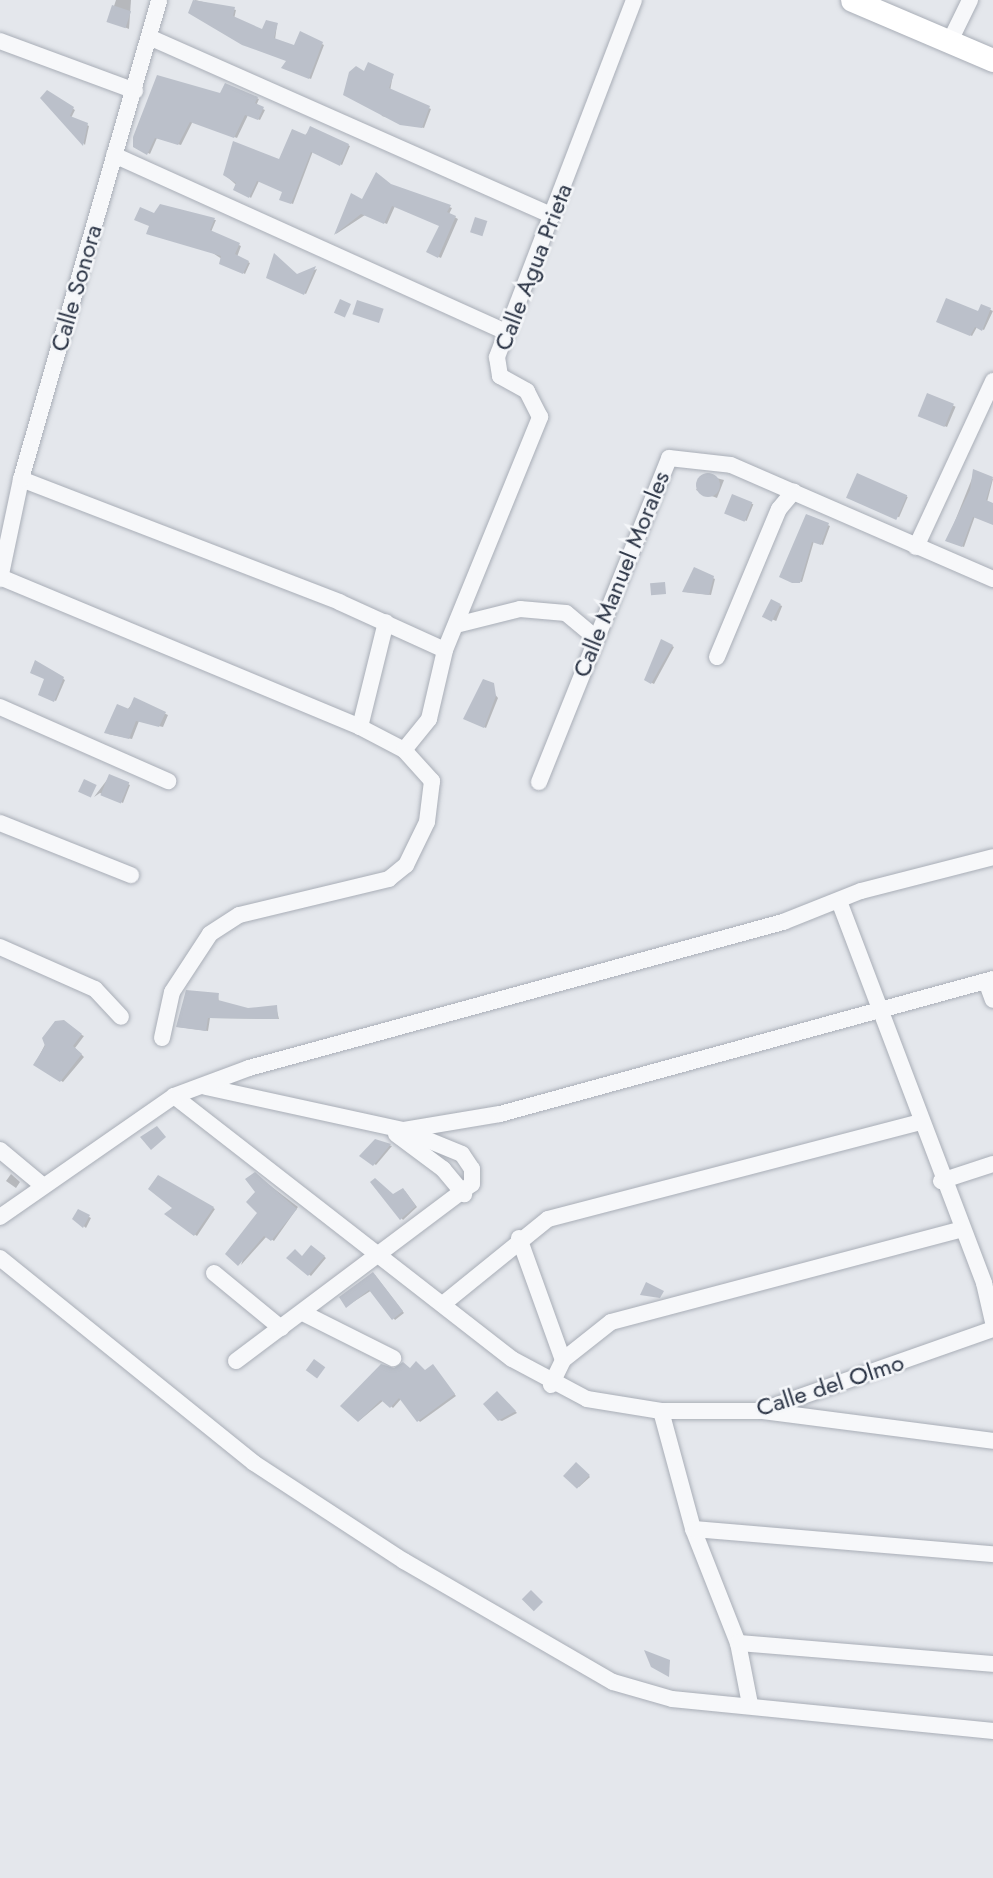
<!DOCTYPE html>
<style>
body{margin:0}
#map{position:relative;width:993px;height:1878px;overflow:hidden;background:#e4e7ec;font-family:Jost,sans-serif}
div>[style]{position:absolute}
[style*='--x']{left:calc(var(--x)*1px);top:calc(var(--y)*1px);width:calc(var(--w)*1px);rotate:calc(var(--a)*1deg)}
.shadow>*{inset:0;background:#0003;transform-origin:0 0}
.building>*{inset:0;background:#bbc0ca;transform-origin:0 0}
.round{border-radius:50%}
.roads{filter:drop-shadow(0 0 2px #a9aeb7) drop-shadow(0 0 2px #a9aeb7)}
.minor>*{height:16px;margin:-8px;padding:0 8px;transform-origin:8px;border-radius:8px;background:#f7f8fa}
.secondary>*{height:23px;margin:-11.5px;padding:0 11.5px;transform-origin:11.5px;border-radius:11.5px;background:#fff}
span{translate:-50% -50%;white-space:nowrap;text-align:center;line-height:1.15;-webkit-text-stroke:5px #f4f6f9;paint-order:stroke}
.street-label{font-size:24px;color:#2b3445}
</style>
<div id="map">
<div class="shadow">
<div style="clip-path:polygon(116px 0,131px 0,129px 29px,109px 21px)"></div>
<div style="clip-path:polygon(195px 0,236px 10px,234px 19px,263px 31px,267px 22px,277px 25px,275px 40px,295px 48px,301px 34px,324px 45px,311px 79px,284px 67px,288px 60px,190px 12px)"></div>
<div style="clip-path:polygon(365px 73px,393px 75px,390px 91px,431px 109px,424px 128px,382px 116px)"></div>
<div style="clip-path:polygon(226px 85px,259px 99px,256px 106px,265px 110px,260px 120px,248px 115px,237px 138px,193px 121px,181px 145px,157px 138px,150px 154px,135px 146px,221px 95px)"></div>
<div style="clip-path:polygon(47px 93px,75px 110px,71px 118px,89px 126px,85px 145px,42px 98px)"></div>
<div style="clip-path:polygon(311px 129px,350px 146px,342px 165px,313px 151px,293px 204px,281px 199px,284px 191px,259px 181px,251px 198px,225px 175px,280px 161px)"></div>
<div style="clip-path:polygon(392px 186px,452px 208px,449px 214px,458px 219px,441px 258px,428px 252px,441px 225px,395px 206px,387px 224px,365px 215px,336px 234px,352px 196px,363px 201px)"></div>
<div style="clip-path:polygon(154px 215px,216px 220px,211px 232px,241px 246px,237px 257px,250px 263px,245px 274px)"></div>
<div style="clip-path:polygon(317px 269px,306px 294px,268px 277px,297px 276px)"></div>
<div style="clip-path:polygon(982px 306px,993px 311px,984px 330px,977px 327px,972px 336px,938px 321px,979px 313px)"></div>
<div style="left:928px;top:395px;width:30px;height:22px;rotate:23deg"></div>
<div style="clip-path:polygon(975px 471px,993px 479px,987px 502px,993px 505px,993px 524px,975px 516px,964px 547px,947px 541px)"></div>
<div style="clip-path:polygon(705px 475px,724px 480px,717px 498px,696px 490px)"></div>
<div style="left:858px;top:476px;width:54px;height:22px;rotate:23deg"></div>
<div style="left:733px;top:496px;width:22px;height:18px;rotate:22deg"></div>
<div style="clip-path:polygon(807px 516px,830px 526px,823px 545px,814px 541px,802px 582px,783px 577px)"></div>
<div style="clip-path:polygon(695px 570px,715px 579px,711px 595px,686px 592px)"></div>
<div style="left:772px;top:602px;width:11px;height:16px;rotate:22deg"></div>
<div style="clip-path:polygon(662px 641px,674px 647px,654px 684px,646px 680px)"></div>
<div style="clip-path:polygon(36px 662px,65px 680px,56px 701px,40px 694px,46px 678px)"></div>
<div style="clip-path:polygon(485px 682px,498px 698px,486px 728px,465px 718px)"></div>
<div style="clip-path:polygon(135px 700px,168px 715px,163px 727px,139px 721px,132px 739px,108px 734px)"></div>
<div style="clip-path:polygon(110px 776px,130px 785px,123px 803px,100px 793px,94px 797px)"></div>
<div style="clip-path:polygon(218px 995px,219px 1002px,248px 1010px,276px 1007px,279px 1019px,210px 1018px,208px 1031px,178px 1027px)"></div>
<div style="clip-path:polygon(56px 1023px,84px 1036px,75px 1048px,84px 1057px,63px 1082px,35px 1064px)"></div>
<div style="clip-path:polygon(375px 1141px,392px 1146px,376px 1165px,362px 1156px)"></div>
<div style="clip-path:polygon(11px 1174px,20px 1182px,16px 1188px,6px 1181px)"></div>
<div style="clip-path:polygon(255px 1174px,298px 1207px,274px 1241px,267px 1236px,241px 1265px,259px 1213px)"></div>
<div style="clip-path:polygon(159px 1178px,215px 1209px,197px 1236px,167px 1214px,175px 1208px)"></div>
<div style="clip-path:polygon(373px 1183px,394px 1196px,405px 1191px,417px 1207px,403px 1220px)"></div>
<div style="clip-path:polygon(78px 1211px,91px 1218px,86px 1228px,74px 1218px)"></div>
<div style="clip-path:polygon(313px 1248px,326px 1258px,311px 1276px,289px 1258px,303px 1258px)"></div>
<div style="clip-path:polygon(375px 1275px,404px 1313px,395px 1320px,372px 1290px,347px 1306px)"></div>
<div style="clip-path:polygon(433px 1366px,456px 1396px,420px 1422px,401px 1399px,393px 1408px,384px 1400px,359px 1421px,395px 1370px,426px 1372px)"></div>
<div style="clip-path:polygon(499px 1394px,517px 1413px,502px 1421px,499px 1420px)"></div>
<div style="clip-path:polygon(578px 1465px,590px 1477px,579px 1487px,577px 1486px)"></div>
</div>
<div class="building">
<div style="clip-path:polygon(193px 0,235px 7px,233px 16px,262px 29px,266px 20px,278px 23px,274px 38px,294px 45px,300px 31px,323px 42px,309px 79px,281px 68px,286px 61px,242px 45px,188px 13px)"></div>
<div style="left:112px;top:5px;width:20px;height:18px;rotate:18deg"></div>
<div style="clip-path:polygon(368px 62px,394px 74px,389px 88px,430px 106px,422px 128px,400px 125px,343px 95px,349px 72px,356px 66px,364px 71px)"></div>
<div style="clip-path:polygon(157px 75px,220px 93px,225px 83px,258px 97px,255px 103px,264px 107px,258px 120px,245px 115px,234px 138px,190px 122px,178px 145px,155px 138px,147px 155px,133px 147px,133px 137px)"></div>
<div style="clip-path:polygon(47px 90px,74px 107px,70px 116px,88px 123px,83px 146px,40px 98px)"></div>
<div style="clip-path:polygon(310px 126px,349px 144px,340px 166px,311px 152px,291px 204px,279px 200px,282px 192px,257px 181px,249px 198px,233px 190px,236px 183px,223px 175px,233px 141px,279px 159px,292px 129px,306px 135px)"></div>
<div style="clip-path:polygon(376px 172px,391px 184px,451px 205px,447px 212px,456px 216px,438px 258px,426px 252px,439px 226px,392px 206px,384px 224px,361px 214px,334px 235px,351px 193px,362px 199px)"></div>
<div style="clip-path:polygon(160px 204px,215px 218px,210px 230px,240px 243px,235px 254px,249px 261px,243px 274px,219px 264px,221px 256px,146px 234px,149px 226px,134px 220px,140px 207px,154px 213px)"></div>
<div style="left:475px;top:217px;width:13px;height:16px;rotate:18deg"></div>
<div style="clip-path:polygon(274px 253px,297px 274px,316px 266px,304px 295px,266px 278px)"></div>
<div style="clip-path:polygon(946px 298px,978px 311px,981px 304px,991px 308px,982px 331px,975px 327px,970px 336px,936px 322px)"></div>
<div style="left:340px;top:299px;width:12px;height:15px;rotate:24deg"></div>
<div style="left:357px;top:300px;width:28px;height:15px;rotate:18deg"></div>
<div style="left:927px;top:393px;width:29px;height:25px;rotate:22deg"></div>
<div style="clip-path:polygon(973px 469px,993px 477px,986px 500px,993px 503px,993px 525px,973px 517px,962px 547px,945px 541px,970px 490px)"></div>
<div class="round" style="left:696px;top:473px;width:24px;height:24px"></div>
<div style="left:857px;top:473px;width:55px;height:27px;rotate:24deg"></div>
<div style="left:732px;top:494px;width:22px;height:21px;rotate:22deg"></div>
<div style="clip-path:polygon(806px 514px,829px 523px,821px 545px,812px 542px,800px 583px,792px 583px,779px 577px)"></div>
<div style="clip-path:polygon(694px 567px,714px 576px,709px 595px,682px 592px)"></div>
<div style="left:665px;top:582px;width:12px;height:15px;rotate:85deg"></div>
<div style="left:771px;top:599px;width:11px;height:20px;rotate:27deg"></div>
<div style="clip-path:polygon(661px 639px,673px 645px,651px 684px,644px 680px)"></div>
<div style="clip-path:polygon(35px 660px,64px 677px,54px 702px,38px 695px,44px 679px,30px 673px)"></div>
<div style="clip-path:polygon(483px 679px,494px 683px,496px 696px,484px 728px,463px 719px)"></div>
<div style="clip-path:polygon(134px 697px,166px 712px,159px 727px,136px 721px,129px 739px,104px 733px,117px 704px,129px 709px)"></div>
<div style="left:109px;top:774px;width:22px;height:23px;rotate:22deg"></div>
<div style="left:84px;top:779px;width:14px;height:14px;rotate:25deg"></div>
<div style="clip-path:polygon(186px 990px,219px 993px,218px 1000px,248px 1008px,277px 1005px,278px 1019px,208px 1018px,206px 1031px,176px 1027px)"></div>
<div style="clip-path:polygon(64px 1020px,82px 1034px,73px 1046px,82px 1054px,60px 1082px,33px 1065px,45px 1046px,42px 1038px,55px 1021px)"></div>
<div style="clip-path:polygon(157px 1126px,166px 1137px,151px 1150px,140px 1137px)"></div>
<div style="clip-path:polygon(375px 1139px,391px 1144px,373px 1166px,359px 1156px)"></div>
<div style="clip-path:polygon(255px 1172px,297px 1209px,271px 1241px,264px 1236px,238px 1266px,225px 1254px,257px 1213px,246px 1202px,255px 1192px,245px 1179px)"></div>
<div style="clip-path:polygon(158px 1175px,214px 1207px,194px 1236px,164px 1214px,172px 1208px,148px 1189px)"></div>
<div style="clip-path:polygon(375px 1178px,393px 1194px,403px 1188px,416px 1206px,400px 1220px,370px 1182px)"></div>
<div style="clip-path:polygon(78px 1209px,90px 1215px,83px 1228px,72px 1219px)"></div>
<div style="clip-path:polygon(311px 1245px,325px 1256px,308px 1276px,286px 1258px,295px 1249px,302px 1256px)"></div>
<div style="clip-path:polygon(373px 1272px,403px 1311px,392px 1320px,369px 1290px,346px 1308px,339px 1297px)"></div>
<div style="clip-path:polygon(646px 1282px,664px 1291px,660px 1298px,640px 1295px)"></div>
<div style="left:314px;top:1359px;width:14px;height:14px;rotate:36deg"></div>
<div style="clip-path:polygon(416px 1361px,425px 1370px,433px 1364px,455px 1394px,417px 1422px,399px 1398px,390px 1408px,381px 1400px,358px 1422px,340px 1406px,381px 1364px,394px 1368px,403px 1362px,410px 1368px)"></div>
<div style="clip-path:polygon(497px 1391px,516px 1411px,498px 1421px,483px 1404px)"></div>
<div style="left:576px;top:1462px;width:19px;height:19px;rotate:43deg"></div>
<div style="left:531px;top:1590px;width:17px;height:13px;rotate:45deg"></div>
<div style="clip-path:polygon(644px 1650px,670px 1660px,669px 1677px,651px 1667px)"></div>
</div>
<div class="roads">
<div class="minor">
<div style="--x:149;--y:37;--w:441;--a:23.9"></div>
<div style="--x:0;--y:41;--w:144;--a:20.3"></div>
<div style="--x:950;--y:41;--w:46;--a:-64"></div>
<div style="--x:114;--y:155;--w:430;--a:24.3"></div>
<div style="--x:21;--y:479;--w:341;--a:21.1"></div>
<div style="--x:339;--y:602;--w:116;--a:24.4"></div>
<div style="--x:916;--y:547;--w:183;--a:-65.1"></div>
<div style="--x:0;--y:577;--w:390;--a:22.6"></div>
<div style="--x:360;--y:727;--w:50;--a:27.6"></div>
<div style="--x:404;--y:750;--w:42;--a:47.9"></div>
<div style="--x:432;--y:781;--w:41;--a:97"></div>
<div style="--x:427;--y:822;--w:48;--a:116"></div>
<div style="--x:406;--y:865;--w:22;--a:141"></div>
<div style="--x:389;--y:879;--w:154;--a:166.5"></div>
<div style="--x:239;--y:915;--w:35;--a:147"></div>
<div style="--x:210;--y:934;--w:69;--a:123.2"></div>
<div style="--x:172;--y:992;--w:47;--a:102.3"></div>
<div style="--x:0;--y:579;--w:102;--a:-78.1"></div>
<div style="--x:21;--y:479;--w:498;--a:-73.9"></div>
<div style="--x:456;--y:625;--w:66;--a:-14"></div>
<div style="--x:520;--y:609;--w:46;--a:5"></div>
<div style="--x:566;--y:613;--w:38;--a:40"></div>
<div style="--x:717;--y:657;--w:160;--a:-67.3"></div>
<div style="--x:779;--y:509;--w:23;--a:-50"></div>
<div style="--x:0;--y:707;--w:184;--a:23.8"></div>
<div style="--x:360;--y:727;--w:108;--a:-76.1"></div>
<div style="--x:404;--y:750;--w:40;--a:-51"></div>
<div style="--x:429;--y:719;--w:71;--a:-76.9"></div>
<div style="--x:445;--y:650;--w:252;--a:-67.8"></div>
<div style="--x:540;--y:417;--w:29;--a:-117"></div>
<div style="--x:527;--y:391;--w:31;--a:-151"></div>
<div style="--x:500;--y:376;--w:19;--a:-99"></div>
<div style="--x:497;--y:357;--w:382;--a:-69"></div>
<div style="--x:539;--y:782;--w:349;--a:-68.1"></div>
<div style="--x:669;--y:458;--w:62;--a:6.4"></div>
<div style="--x:731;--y:465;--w:286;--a:23.5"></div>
<div style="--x:0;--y:823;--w:141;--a:21.7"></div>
<div style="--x:839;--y:901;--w:409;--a:69.2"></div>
<div style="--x:984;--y:1283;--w:40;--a:77"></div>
<div style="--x:0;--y:947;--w:104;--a:23.9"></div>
<div style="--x:95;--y:989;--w:38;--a:47"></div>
<div style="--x:986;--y:981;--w:20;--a:70"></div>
<div style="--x:206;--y:1087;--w:203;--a:12.3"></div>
<div style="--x:404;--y:1130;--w:97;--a:-9.5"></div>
<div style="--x:500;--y:1114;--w:511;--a:-15.31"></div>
<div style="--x:174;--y:1096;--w:428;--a:37.9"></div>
<div style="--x:512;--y:1359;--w:85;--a:28.1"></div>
<div style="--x:587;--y:1399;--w:75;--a:9.2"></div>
<div style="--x:661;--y:1411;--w:99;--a:0"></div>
<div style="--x:760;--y:1411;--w:247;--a:-19.4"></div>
<div style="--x:396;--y:1134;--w:59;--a:36.7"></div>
<div style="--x:443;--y:1169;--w:33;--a:50"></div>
<div style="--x:0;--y:1150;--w:55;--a:39.8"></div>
<div style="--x:941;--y:1181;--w:55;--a:-18.1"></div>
<div style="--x:0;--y:1217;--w:212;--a:-34.8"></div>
<div style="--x:174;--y:1096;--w:80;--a:-20.5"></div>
<div style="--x:249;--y:1068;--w:554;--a:-15.29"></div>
<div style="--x:783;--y:922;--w:84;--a:-21.7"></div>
<div style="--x:861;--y:891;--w:136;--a:-14.4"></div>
<div style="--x:519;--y:1238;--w:130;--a:70.2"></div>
<div style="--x:0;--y:1258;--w:326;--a:38.9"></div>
<div style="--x:254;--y:1463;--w:179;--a:33.2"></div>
<div style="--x:404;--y:1561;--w:241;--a:30.1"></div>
<div style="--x:613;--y:1682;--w:61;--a:16.1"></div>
<div style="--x:672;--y:1699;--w:323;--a:5.7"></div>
<div style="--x:214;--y:1273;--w:87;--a:39.4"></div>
<div style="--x:443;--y:1304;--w:135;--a:-39"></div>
<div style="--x:548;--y:1219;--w:384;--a:-14.6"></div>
<div style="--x:303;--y:1313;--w:101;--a:26.6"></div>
<div style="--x:236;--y:1361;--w:295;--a:-36.9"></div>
<div style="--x:472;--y:1184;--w:15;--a:-90"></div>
<div style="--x:472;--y:1169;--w:18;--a:-124"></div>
<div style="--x:462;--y:1154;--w:61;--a:-157.7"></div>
<div style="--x:551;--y:1385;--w:28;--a:-64"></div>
<div style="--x:563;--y:1360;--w:61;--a:-38.4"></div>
<div style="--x:611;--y:1322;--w:360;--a:-14.8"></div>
<div style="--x:661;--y:1411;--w:122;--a:74.8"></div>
<div style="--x:693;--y:1529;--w:123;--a:68.5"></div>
<div style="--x:738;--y:1643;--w:62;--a:78.9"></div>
<div style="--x:763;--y:1411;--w:232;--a:7.4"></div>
<div style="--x:693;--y:1529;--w:301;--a:4.8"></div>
<div style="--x:738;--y:1643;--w:256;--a:4.7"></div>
</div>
<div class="secondary">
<div style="--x:852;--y:0;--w:153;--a:23.1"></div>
</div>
</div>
<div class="street-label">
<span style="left:533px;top:267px;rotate:-69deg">Calle Agua Prieta</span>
<span style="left:76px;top:288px;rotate:-74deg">Calle Sonora</span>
<span style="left:621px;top:574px;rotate:-68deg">Calle Manuel Morales</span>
<span style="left:830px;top:1385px;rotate:-18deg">Calle del Olmo</span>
</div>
</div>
